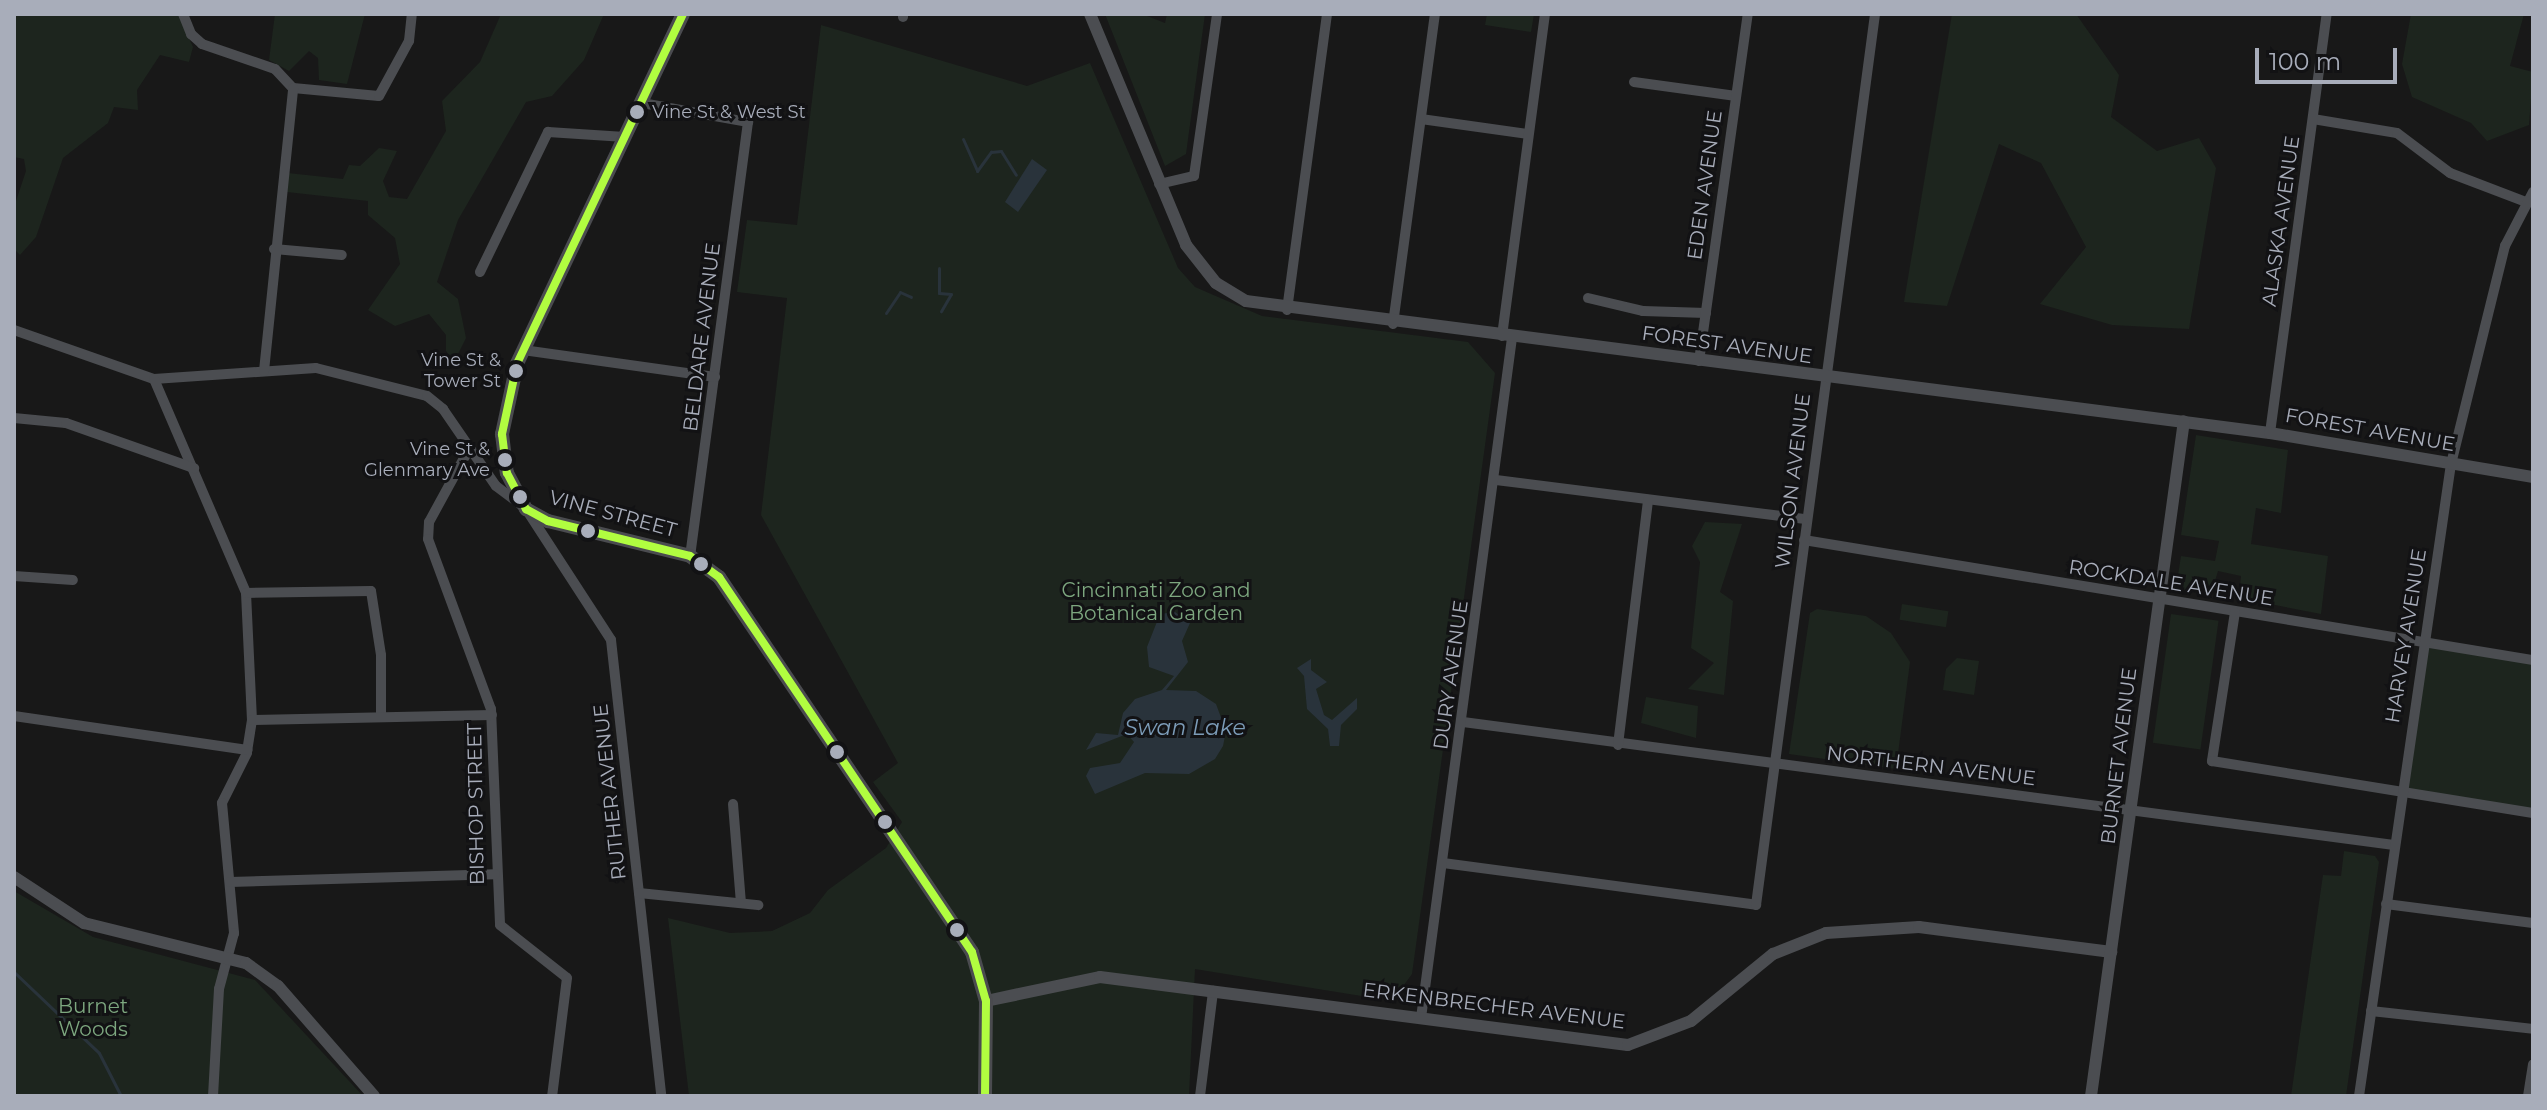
<!DOCTYPE html>
<style>
body{margin:0}
#map{position:relative;width:2547px;height:1110px;overflow:hidden;background:#181818;font-family:Montserrat,sans-serif}
div>[style]{position:absolute}
[style*='--x']{left:calc(var(--x)*1px);top:calc(var(--y)*1px);width:calc(var(--w)*1px);rotate:calc(var(--a)*1deg)}
.green>*{inset:0;background:#1d251e;transform-origin:0 0}
.water>*{inset:0;background:#29333b}
.stream>*{height:3px;margin:-1.5px;padding:0 1.5px;transform-origin:1.5px;border-radius:1.5px;background:#29333b}
.minor>*{height:10px;margin:-5px;padding:0 5px;transform-origin:5px;border-radius:5px;background:#4b4d51}
.tertiary>*{height:12px;margin:-6px;padding:0 6px;transform-origin:6px;border-radius:6px;background:#4b4d51}
.secondary>*{height:14px;margin:-7px;padding:0 7px;transform-origin:7px;border-radius:7px;background:#4a4b4f}
.bus-1>*{height:8px;margin:-4px;padding:0 4px;transform-origin:4px;border-radius:4px;background:#b1fd40}
.dots>*{width:22px;height:22px;translate:-50% -50%;box-sizing:border-box;border:4px solid #121214;border-radius:50%}
span{translate:-50% -50%;white-space:nowrap;text-align:center;line-height:1.15;-webkit-text-stroke:6px #121214;paint-order:stroke}
.bus-label{font-size:18px;color:#a8adba}
.left{translate:0 -50%;text-align:left}
.right{translate:-100% -50%;text-align:right}
.street-label{font-size:20px;color:#a8adba}
.park-label{font-size:20px;color:#7da77f}
.water-label{font-size:22px;color:#7c9cb8;font-style:italic}
.frame{position:absolute;inset:0;border:16px solid #a8adba;pointer-events:none}
.scale{position:absolute;left:2255px;top:48px;width:142px;height:36px;box-sizing:border-box;border:4px solid #a8adba;border-top:0;padding-left:10px;font-size:24px;line-height:28px;white-space:nowrap;color:#a8adba;-webkit-text-stroke:6px #121214;paint-order:stroke}
</style>
<div id="map">
<div class="green">
<div style="clip-path:polygon(14px 14px,178px 14px,193px 47px,189px 62px,160px 55px,137px 90px,138px 110px,114px 107px,108px 123px,63px 158px,36px 237px,20px 255px,14px 249px,14px 207px,26px 171px,24px 159px,14px 157px)"></div>
<div style="clip-path:polygon(275px 14px,365px 14px,347px 84px,319px 80px,318px 58px,309px 51px,289px 71px,269px 60px)"></div>
<div style="clip-path:polygon(501px 14px,604px 14px,584px 60px,552px 96px,526px 102px,458px 220px,437px 282px,458px 299px,466px 338px,454px 362px,446px 351px,446px 335px,429px 314px,395px 326px,368px 310px,400px 264px,395px 238px,368px 215px,368px 201px,287px 192px,288px 173px,343px 179px,349px 165px,360px 166px,379px 148px,397px 151px,383px 181px,389px 197px,407px 199px,446px 131px,442px 101px,480px 62px)"></div>
<div style="clip-path:polygon(1105px 14px,1142px 14px,1165px 23px,1167px 14px,1205px 14px,1186px 154px,1165px 166px)"></div>
<div style="clip-path:polygon(1487px 14px,1534px 14px,1531px 32px,1485px 25px)"></div>
<div style="clip-path:polygon(1952px 14px,2076px 14px,2119px 75px,2111px 117px,2157px 151px,2199px 138px,2216px 168px,2189px 329px,2112px 325px,2040px 304px,2086px 247px,2041px 163px,1999px 144px,1947px 306px,1904px 302px)"></div>
<div style="clip-path:polygon(2411px 14px,2524px 14px,2510px 66px,2533px 72px,2529px 125px,2487px 141px,2471px 123px,2412px 97px,2402px 64px)"></div>
<div style="clip-path:polygon(821px 25px,1027px 86px,1090px 63px,1178px 268px,1195px 287px,1262px 316px,1468px 342px,1495px 373px,1412px 974px,1401px 989px,1374px 998px,1195px 969px,1189px 1096px,689px 1096px,668px 918px,730px 933px,772px 931px,810px 913px,828px 890px,886px 848px,902px 822px,873px 782px,898px 763px,761px 515px,787px 298px,737px 292px,747px 220px,797px 225px)"></div>
<div style="clip-path:polygon(2196px 435px,2288px 450px,2281px 513px,2256px 508px,2251px 544px,2328px 556px,2321px 614px,2239px 598px,2241px 576px,2218px 571px,2211px 594px,2176px 588px,2181px 556px,2215px 561px,2219px 541px,2181px 535px)"></div>
<div style="clip-path:polygon(1705px 522px,1742px 524px,1720px 592px,1733px 601px,1724px 695px,1688px 689px,1714px 663px,1691px 648px,1700px 562px,1692px 546px)"></div>
<div style="left:1902px;top:604px;width:47px;height:16px;rotate:9deg"></div>
<div style="clip-path:polygon(1817px 609px,1866px 616px,1891px 633px,1910px 662px,1896px 769px,1789px 754px,1810px 613px)"></div>
<div style="left:2171px;top:614px;width:48px;height:130px;rotate:8deg"></div>
<div style="clip-path:polygon(2422px 643px,2533px 660px,2533px 813px,2401px 792px)"></div>
<div style="clip-path:polygon(1957px 658px,1979px 661px,1974px 695px,1943px 690px,1946px 669px)"></div>
<div style="clip-path:polygon(1646px 697px,1698px 706px,1696px 738px,1641px 723px)"></div>
<div style="clip-path:polygon(2344px 851px,2375px 856px,2379px 862px,2346px 1096px,2291px 1096px,2323px 875px,2341px 876px)"></div>
<div style="clip-path:polygon(14px 891px,93px 937px,255px 980px,363px 1096px,14px 1096px)"></div>
</div>
<div class="water">
<div style="clip-path:polygon(1032px 159px,1047px 170px,1018px 212px,1005px 202px)"></div>
<div style="clip-path:polygon(1175px 612px,1190px 623px,1182px 641px,1188px 662px,1166px 690px,1196px 691px,1216px 704px,1226px 731px,1223px 746px,1215px 759px,1189px 774px,1145px 773px,1095px 794px,1086px 776px,1090px 768px,1120px 763px,1134px 742px,1127px 734px,1086px 750px,1096px 733px,1118px 735px,1123px 713px,1135px 699px,1162px 690px,1174px 676px,1149px 667px,1147px 647px,1160px 614px)"></div>
<div style="clip-path:polygon(1311px 659px,1311px 670px,1327px 682px,1316px 689px,1324px 715px,1332px 720px,1357px 698px,1357px 709px,1341px 725px,1339px 746px,1330px 746px,1328px 729px,1307px 709px,1304px 676px,1297px 668px)"></div>
</div>
<div class="stream">
<div style="--x:963;--y:139;--w:35;--a:66"></div>
<div style="--x:977;--y:171;--w:24;--a:-54"></div>
<div style="--x:991;--y:152;--w:10;--a:-6"></div>
<div style="--x:1001;--y:151;--w:28;--a:58"></div>
<div style="--x:939;--y:268;--w:25;--a:90"></div>
<div style="--x:939;--y:293;--w:12;--a:5"></div>
<div style="--x:951;--y:294;--w:20;--a:120"></div>
<div style="--x:886;--y:313;--w:25;--a:-56"></div>
<div style="--x:900;--y:292;--w:12;--a:24"></div>
<div style="--x:14;--y:972;--w:117;--a:43.6"></div>
<div style="--x:99;--y:1053;--w:48;--a:62.9"></div>
</div>
<div class="minor">
<div style="--x:183;--y:14;--w:22;--a:68"></div>
<div style="--x:191;--y:34;--w:15;--a:42"></div>
<div style="--x:202;--y:44;--w:77;--a:18.9"></div>
<div style="--x:275;--y:69;--w:26;--a:47"></div>
<div style="--x:903;--y:17;--w:3;--a:-90"></div>
<div style="--x:1634;--y:82;--w:103;--a:7.8"></div>
<div style="--x:293;--y:88;--w:86;--a:5.3"></div>
<div style="--x:379;--y:96;--w:63;--a:-61.4"></div>
<div style="--x:409;--y:41;--w:27;--a:-84"></div>
<div style="--x:642;--y:103;--w:108;--a:10.2"></div>
<div style="--x:748;--y:122;--w:438;--a:97.6"></div>
<div style="--x:1421;--y:119;--w:108;--a:8"></div>
<div style="--x:2313;--y:119;--w:85;--a:9.5"></div>
<div style="--x:2397;--y:133;--w:66;--a:37"></div>
<div style="--x:2450;--y:173;--w:81;--a:20.9"></div>
<div style="--x:1159;--y:184;--w:36;--a:-13"></div>
<div style="--x:1194;--y:176;--w:164;--a:-81.9"></div>
<div style="--x:274;--y:249;--w:68;--a:5"></div>
<div style="--x:480;--y:272;--w:156;--a:-64.1"></div>
<div style="--x:548;--y:132;--w:77;--a:3.7"></div>
<div style="--x:1588;--y:298;--w:57;--a:13.3"></div>
<div style="--x:1643;--y:311;--w:63;--a:1.8"></div>
<div style="--x:1287;--y:310;--w:299;--a:-82.3"></div>
<div style="--x:1393;--y:324;--w:313;--a:-82.3"></div>
<div style="--x:14;--y:330;--w:148;--a:19.3"></div>
<div style="--x:154;--y:379;--w:162;--a:-3.9"></div>
<div style="--x:316;--y:368;--w:114;--a:14.2"></div>
<div style="--x:427;--y:396;--w:21;--a:39"></div>
<div style="--x:443;--y:409;--w:93;--a:55.5"></div>
<div style="--x:496;--y:486;--w:38;--a:37"></div>
<div style="--x:526;--y:509;--w:156;--a:57"></div>
<div style="--x:611;--y:640;--w:459;--a:83.7"></div>
<div style="--x:1502;--y:336;--w:325;--a:-82.4"></div>
<div style="--x:523;--y:350;--w:194;--a:8"></div>
<div style="--x:1699;--y:361;--w:350;--a:-82"></div>
<div style="--x:264;--y:371;--w:284;--a:-84.1"></div>
<div style="--x:154;--y:379;--w:233;--a:66.7"></div>
<div style="--x:246;--y:593;--w:127;--a:87.3"></div>
<div style="--x:252;--y:720;--w:33;--a:99"></div>
<div style="--x:247;--y:753;--w:56;--a:116.6"></div>
<div style="--x:222;--y:803;--w:131;--a:84.7"></div>
<div style="--x:234;--y:933;--w:58;--a:105"></div>
<div style="--x:219;--y:989;--w:107;--a:93.2"></div>
<div style="--x:14;--y:418;--w:52;--a:5.5"></div>
<div style="--x:66;--y:423;--w:136;--a:19.4"></div>
<div style="--x:2270;--y:433;--w:423;--a:-82.3"></div>
<div style="--x:469;--y:449;--w:83;--a:118.7"></div>
<div style="--x:429;--y:522;--w:17;--a:93"></div>
<div style="--x:428;--y:539;--w:181;--a:69.7"></div>
<div style="--x:491;--y:709;--w:216;--a:87.6"></div>
<div style="--x:500;--y:925;--w:85;--a:38.3"></div>
<div style="--x:567;--y:978;--w:119;--a:97.2"></div>
<div style="--x:1496;--y:480;--w:312;--a:7.2"></div>
<div style="--x:1804;--y:540;--w:739;--a:9.35"></div>
<div style="--x:14;--y:576;--w:59;--a:3.9"></div>
<div style="--x:246;--y:593;--w:125;--a:-0.9"></div>
<div style="--x:371;--y:591;--w:65;--a:81.1"></div>
<div style="--x:381;--y:655;--w:61;--a:90"></div>
<div style="--x:2235;--y:612;--w:151;--a:98.8"></div>
<div style="--x:2212;--y:761;--w:325;--a:9.2"></div>
<div style="--x:14;--y:716;--w:236;--a:8.3"></div>
<div style="--x:252;--y:720;--w:240;--a:-1.2"></div>
<div style="--x:1463;--y:722;--w:939;--a:7.53"></div>
<div style="--x:1618;--y:745;--w:247;--a:-83"></div>
<div style="--x:733;--y:804;--w:99;--a:85.4"></div>
<div style="--x:1443;--y:863;--w:316;--a:7.6"></div>
<div style="--x:1756;--y:905;--w:899;--a:-82.39"></div>
<div style="--x:230;--y:882;--w:265;--a:-1.7"></div>
<div style="--x:639;--y:893;--w:120;--a:5.8"></div>
<div style="--x:2386;--y:904;--w:148;--a:7.4"></div>
<div style="--x:2371;--y:1011;--w:163;--a:6.3"></div>
<div style="--x:1421;--y:1018;--w:686;--a:-82.38"></div>
<div style="--x:1200;--y:1096;--w:106;--a:-82.9"></div>
<div style="--x:2359;--y:1096;--w:639;--a:-81.72"></div>
<div style="--x:2451;--y:464;--w:225;--a:-76.1"></div>
<div style="--x:2505;--y:246;--w:61;--a:-62.6"></div>
<div style="--x:2528;--y:1096;--w:32;--a:-81"></div>
</div>
<div class="tertiary">
<div style="--x:1090;--y:14;--w:250;--a:67.4"></div>
<div style="--x:1186;--y:245;--w:48;--a:51.7"></div>
<div style="--x:1216;--y:283;--w:35;--a:31"></div>
<div style="--x:1246;--y:301;--w:1032;--a:7.35"></div>
<div style="--x:2270;--y:433;--w:267;--a:9.5"></div>
<div style="--x:14;--y:877;--w:84;--a:33.3"></div>
<div style="--x:84;--y:923;--w:167;--a:13.9"></div>
<div style="--x:246;--y:963;--w:39;--a:36"></div>
<div style="--x:278;--y:986;--w:146;--a:48.9"></div>
<div style="--x:986;--y:1001;--w:116;--a:-11.9"></div>
<div style="--x:1100;--y:977;--w:532;--a:7.34"></div>
<div style="--x:1628;--y:1045;--w:67;--a:-20.9"></div>
<div style="--x:1691;--y:1021;--w:106;--a:-39.3"></div>
<div style="--x:1773;--y:954;--w:57;--a:-21.6"></div>
<div style="--x:1826;--y:933;--w:93;--a:-3.7"></div>
<div style="--x:1919;--y:927;--w:194;--a:7.4"></div>
<div style="--x:2091;--y:1096;--w:681;--a:-82.16"></div>
</div>
<div class="secondary">
<div style="--x:683;--y:14;--w:387;--a:115.4"></div>
<div style="--x:517;--y:364;--w:72;--a:102.1"></div>
<div style="--x:502;--y:434;--w:39;--a:83"></div>
<div style="--x:507;--y:473;--w:41;--a:62.2"></div>
<div style="--x:526;--y:509;--w:25;--a:29"></div>
<div style="--x:548;--y:521;--w:146;--a:13.8"></div>
<div style="--x:690;--y:556;--w:36;--a:36"></div>
<div style="--x:719;--y:577;--w:452;--a:56"></div>
<div style="--x:972;--y:952;--w:51;--a:74.1"></div>
<div style="--x:986;--y:1001;--w:95;--a:90.6"></div>
</div>
<div class="bus-1">
<div style="--x:683;--y:14;--w:387;--a:115.4"></div>
<div style="--x:517;--y:364;--w:72;--a:102.1"></div>
<div style="--x:502;--y:434;--w:39;--a:83"></div>
<div style="--x:507;--y:473;--w:41;--a:62.2"></div>
<div style="--x:526;--y:509;--w:25;--a:29"></div>
<div style="--x:548;--y:521;--w:146;--a:13.8"></div>
<div style="--x:690;--y:556;--w:36;--a:36"></div>
<div style="--x:719;--y:577;--w:452;--a:56"></div>
<div style="--x:972;--y:952;--w:51;--a:74.1"></div>
<div style="--x:986;--y:1001;--w:95;--a:90.6"></div>
</div>
<div class="dots">
<div style="left:637px;top:112px;background:#a8adba"></div>
<div style="left:516px;top:371px;background:#a8adba"></div>
<div style="left:505px;top:460px;background:#a8adba"></div>
<div style="left:520px;top:497px;background:#a8adba"></div>
<div style="left:588px;top:531px;background:#a8adba"></div>
<div style="left:701px;top:564px;background:#a8adba"></div>
<div style="left:837px;top:752px;background:#a8adba"></div>
<div style="left:885px;top:822px;background:#a8adba"></div>
<div style="left:957px;top:930px;background:#a8adba"></div>
</div>
<div class="bus-label">
<span class="left" style="left:652px;top:112px">Vine St &amp; West St</span>
<span class="right" style="left:501px;top:371px">Vine St &amp;<br>Tower St</span>
<span class="right" style="left:490px;top:460px">Vine St &amp;<br>Glenmary Ave</span>
</div>
<div class="street-label">
<span style="left:1705px;top:185px;rotate:-82deg">EDEN AVENUE</span>
<span style="left:2281px;top:221px;rotate:-82deg">ALASKA AVENUE</span>
<span style="left:702px;top:337px;rotate:-83deg">BELDARE AVENUE</span>
<span style="left:1727px;top:345px;rotate:8deg">FOREST AVENUE</span>
<span style="left:2370px;top:430px;rotate:10deg">FOREST AVENUE</span>
<span style="left:1793px;top:481px;rotate:-83deg">WILSON AVENUE</span>
<span style="left:613px;top:514px;rotate:15deg">VINE STREET</span>
<span style="left:2171px;top:583px;rotate:9deg">ROCKDALE AVENUE</span>
<span style="left:2406px;top:636px;rotate:-81deg">HARVEY AVENUE</span>
<span style="left:1451px;top:675px;rotate:-82deg">DURY AVENUE</span>
<span style="left:2119px;top:756px;rotate:-83deg">BURNET AVENUE</span>
<span style="left:1931px;top:766px;rotate:7deg">NORTHERN AVENUE</span>
<span style="left:610px;top:792px;rotate:-96deg">RUTHER AVENUE</span>
<span style="left:476px;top:804px;rotate:-91deg">BISHOP STREET</span>
<span style="left:1494px;top:1006px;rotate:7deg">ERKENBRECHER AVENUE</span>
</div>
<div class="park-label">
<span style="left:1156px;top:602px">Cincinnati Zoo and<br>Botanical Garden</span>
<span style="left:93px;top:1018px">Burnet<br>Woods</span>
</div>
<div class="water-label">
<span style="left:1185px;top:728px">Swan Lake</span>
</div>
<div class="frame"></div>
<div class="scale">100 m</div>
</div>
